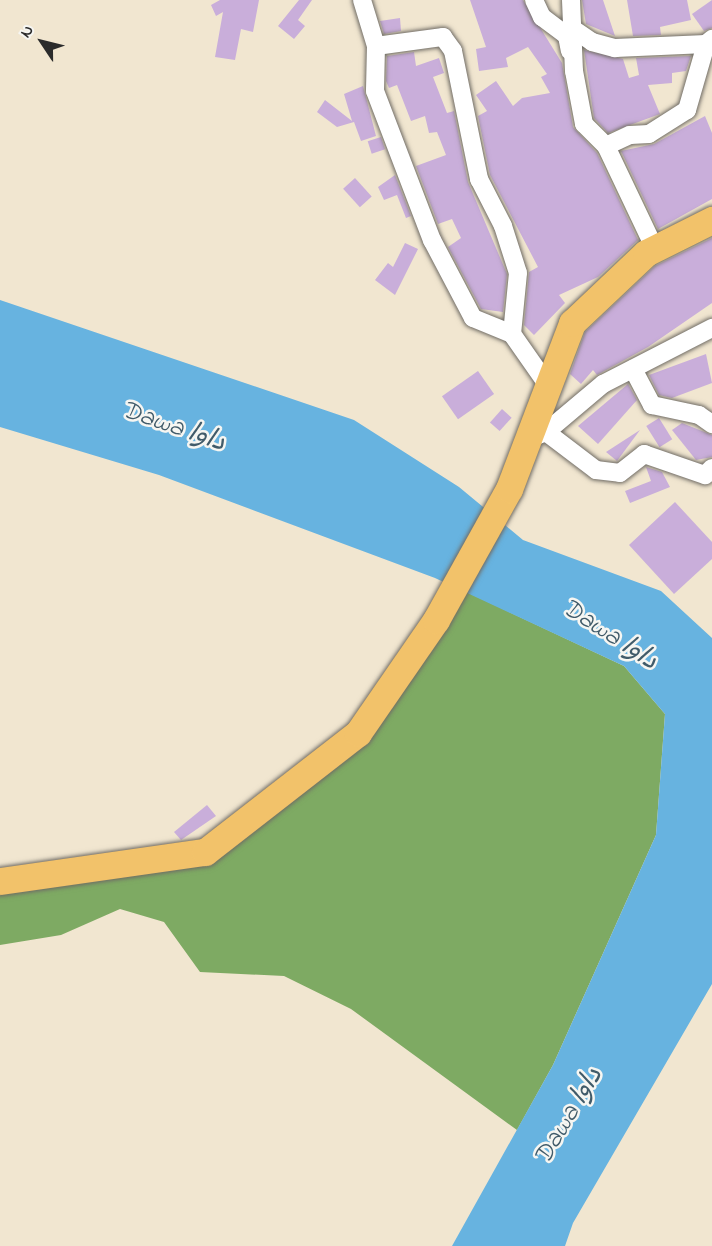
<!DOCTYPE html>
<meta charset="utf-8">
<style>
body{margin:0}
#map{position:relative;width:712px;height:1246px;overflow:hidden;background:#f1e6d0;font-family:"Indie Flower","Playpen Sans Arabic",sans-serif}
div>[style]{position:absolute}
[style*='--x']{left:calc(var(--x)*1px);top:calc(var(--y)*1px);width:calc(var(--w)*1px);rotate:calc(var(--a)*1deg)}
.forest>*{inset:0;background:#7eaa63}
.water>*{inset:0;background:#67b3e0}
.building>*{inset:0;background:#c9aeda;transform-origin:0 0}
.roads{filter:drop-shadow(0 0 2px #706c65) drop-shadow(0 0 2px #706c65)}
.minor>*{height:18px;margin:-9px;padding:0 9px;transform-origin:9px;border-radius:9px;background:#fff}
.primary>*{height:27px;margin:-13.5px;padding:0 13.5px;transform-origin:13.5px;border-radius:13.5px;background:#f2c26a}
span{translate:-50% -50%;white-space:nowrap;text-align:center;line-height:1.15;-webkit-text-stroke:5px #f6f6f2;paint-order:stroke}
.water-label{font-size:26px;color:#405b6a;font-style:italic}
.north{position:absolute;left:12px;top:12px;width:60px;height:60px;-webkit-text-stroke:4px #f6f6f2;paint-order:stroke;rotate:305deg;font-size:16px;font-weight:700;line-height:24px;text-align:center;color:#2b2b2b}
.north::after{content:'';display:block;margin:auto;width:21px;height:27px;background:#2b2b2b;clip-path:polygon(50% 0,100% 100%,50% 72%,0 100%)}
</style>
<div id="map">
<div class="forest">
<div style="clip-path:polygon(454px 586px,624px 666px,665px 714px,656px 835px,553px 1065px,517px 1130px,351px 1009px,284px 976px,200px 972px,164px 922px,120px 909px,61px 935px,0 945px,0 876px,204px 848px,356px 731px)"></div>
</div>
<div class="water">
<div style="clip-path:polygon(0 300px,354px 420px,459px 487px,523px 540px,661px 591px,712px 638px,712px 984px,573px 1223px,565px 1246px,452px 1246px,553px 1065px,656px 835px,665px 714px,624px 666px,435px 578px,159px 475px,0 427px)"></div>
</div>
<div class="building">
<div style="clip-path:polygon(220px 0,259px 0,253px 32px,241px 29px,235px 60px,215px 57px,223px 12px,216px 16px,211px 5px)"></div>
<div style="clip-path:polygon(299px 0,312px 0,298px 20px,305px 26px,294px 39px,278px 26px)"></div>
<div style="clip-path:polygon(470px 0,523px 0,562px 63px,573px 127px,597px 153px,638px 240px,598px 277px,559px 295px,565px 303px,534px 335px,524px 325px,529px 272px,538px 267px,490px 175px,478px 116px,487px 111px,476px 95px,496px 81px,513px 106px,522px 98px,550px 93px,541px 77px,547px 74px,528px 47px,506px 58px,508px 67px,479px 71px,476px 49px,486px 47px)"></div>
<div style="clip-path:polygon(582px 0,603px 0,615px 36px,586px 24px)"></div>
<div style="clip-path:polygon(627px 0,687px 0,691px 20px,660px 27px,661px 35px,633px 36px)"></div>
<div style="clip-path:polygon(712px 0,712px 28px,704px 31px,692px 14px)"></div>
<div style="clip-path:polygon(400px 18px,401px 31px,384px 34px,380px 21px)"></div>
<div style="clip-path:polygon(584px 50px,623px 59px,629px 78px,639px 75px,636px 58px,691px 56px,686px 71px,672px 73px,672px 83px,648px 85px,660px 114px,608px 133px,594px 118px)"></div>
<div style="clip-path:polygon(414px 52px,416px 66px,439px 58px,444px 73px,433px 77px,447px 113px,454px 111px,468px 182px,507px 274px,503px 312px,481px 309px,448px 247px,461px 238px,452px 219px,438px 224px,416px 166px,446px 155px,437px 132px,429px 133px,425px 116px,411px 121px,397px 85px,389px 88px,386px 81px,387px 56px)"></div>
<div style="clip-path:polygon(363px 86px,376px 136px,361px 141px,354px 122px,337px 127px,317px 112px,325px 100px,352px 121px,344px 94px)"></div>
<div style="clip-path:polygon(705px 116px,712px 133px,712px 199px,658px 229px,621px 151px,654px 144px)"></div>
<div style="left:381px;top:137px;width:13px;height:14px;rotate:72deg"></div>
<div style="clip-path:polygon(395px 175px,411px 216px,406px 218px,397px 195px,384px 200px,378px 187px)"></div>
<div style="left:355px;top:178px;width:25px;height:16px;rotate:48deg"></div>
<div style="clip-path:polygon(712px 238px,712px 303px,648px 347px,597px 375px,593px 370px,581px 384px,570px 374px,585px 332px,655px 266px)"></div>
<div style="clip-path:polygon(405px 243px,418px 249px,395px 295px,375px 280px,388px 263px,393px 267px)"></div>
<div style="clip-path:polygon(706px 354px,712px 383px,672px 398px,659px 395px,649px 375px)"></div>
<div style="left:478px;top:371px;width:28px;height:44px;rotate:55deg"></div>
<div style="clip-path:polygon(628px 384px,637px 400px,598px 444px,578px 426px)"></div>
<div style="left:502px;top:409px;width:13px;height:18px;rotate:42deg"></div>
<div style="left:659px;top:418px;width:25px;height:15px;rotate:58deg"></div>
<div style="clip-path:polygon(682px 423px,712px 435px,712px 457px,696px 460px,672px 430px)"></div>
<div style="clip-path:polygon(640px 430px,617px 461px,606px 452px)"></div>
<div style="clip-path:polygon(646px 467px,662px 472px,670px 487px,630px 503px,625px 491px,651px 481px)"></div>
<div style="clip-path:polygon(675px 502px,712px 542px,712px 559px,674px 594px,629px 545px)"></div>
<div style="clip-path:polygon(207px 805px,216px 816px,181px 840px,174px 832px)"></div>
</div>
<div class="roads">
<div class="minor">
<div style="--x:362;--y:0;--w:48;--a:73.1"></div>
<div style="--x:376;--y:46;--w:45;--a:91.3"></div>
<div style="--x:375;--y:91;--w:160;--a:69.1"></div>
<div style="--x:432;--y:240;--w:88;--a:62.3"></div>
<div style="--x:473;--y:318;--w:42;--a:22.3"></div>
<div style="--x:534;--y:0;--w:19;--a:65"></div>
<div style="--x:542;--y:17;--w:31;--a:37"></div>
<div style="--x:567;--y:36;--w:15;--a:79"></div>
<div style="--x:571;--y:0;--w:71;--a:87.6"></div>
<div style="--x:574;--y:71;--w:54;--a:79.3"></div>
<div style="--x:584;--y:124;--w:31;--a:45"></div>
<div style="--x:606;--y:146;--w:114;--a:64.6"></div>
<div style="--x:573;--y:29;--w:23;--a:34"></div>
<div style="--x:592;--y:42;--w:24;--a:15"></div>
<div style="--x:615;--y:48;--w:91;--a:-2.5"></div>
<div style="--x:706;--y:44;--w:8;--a:-40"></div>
<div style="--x:376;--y:46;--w:68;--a:-7.7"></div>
<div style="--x:443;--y:37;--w:17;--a:54"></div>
<div style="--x:453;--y:51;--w:131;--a:78.5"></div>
<div style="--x:479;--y:179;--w:53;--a:62.9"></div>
<div style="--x:503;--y:226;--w:49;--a:72.3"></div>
<div style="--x:518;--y:273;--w:61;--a:95.6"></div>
<div style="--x:512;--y:334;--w:61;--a:55"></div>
<div style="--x:606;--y:146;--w:26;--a:-25"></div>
<div style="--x:630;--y:135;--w:19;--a:-3"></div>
<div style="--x:649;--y:134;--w:45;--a:-32.3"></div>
<div style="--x:687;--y:110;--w:69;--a:-73.9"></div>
<div style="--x:633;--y:369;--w:41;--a:62.2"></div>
<div style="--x:652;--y:405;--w:48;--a:12"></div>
<div style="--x:699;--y:415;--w:16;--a:35"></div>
<div style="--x:546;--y:432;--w:63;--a:37.2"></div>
<div style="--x:596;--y:470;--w:24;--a:7"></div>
<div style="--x:620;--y:473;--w:31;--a:-38"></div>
<div style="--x:644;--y:454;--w:65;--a:19"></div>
<div style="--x:705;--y:475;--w:10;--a:-45"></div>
<div style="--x:528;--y:439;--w:19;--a:-21"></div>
<div style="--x:546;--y:432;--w:75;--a:-40.1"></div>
<div style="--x:603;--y:384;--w:123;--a:-27.2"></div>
</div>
<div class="primary">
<div style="--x:0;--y:881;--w:207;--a:-8.1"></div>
<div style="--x:205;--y:852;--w:194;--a:-37.9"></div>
<div style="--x:358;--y:733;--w:137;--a:-55.4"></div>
<div style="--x:436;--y:620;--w:150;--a:-60.9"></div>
<div style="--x:509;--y:489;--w:178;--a:-69.2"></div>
<div style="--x:572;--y:323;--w:102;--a:-43.4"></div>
<div style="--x:646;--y:253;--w:74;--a:-26.6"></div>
</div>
</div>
<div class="water-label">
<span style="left:173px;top:428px;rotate:19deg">Dawa داوا</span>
<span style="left:609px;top:636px;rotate:33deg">Dawa داوا</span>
<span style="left:570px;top:1117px;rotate:-59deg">Dawa داوا</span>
</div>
<div class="north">N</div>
</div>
